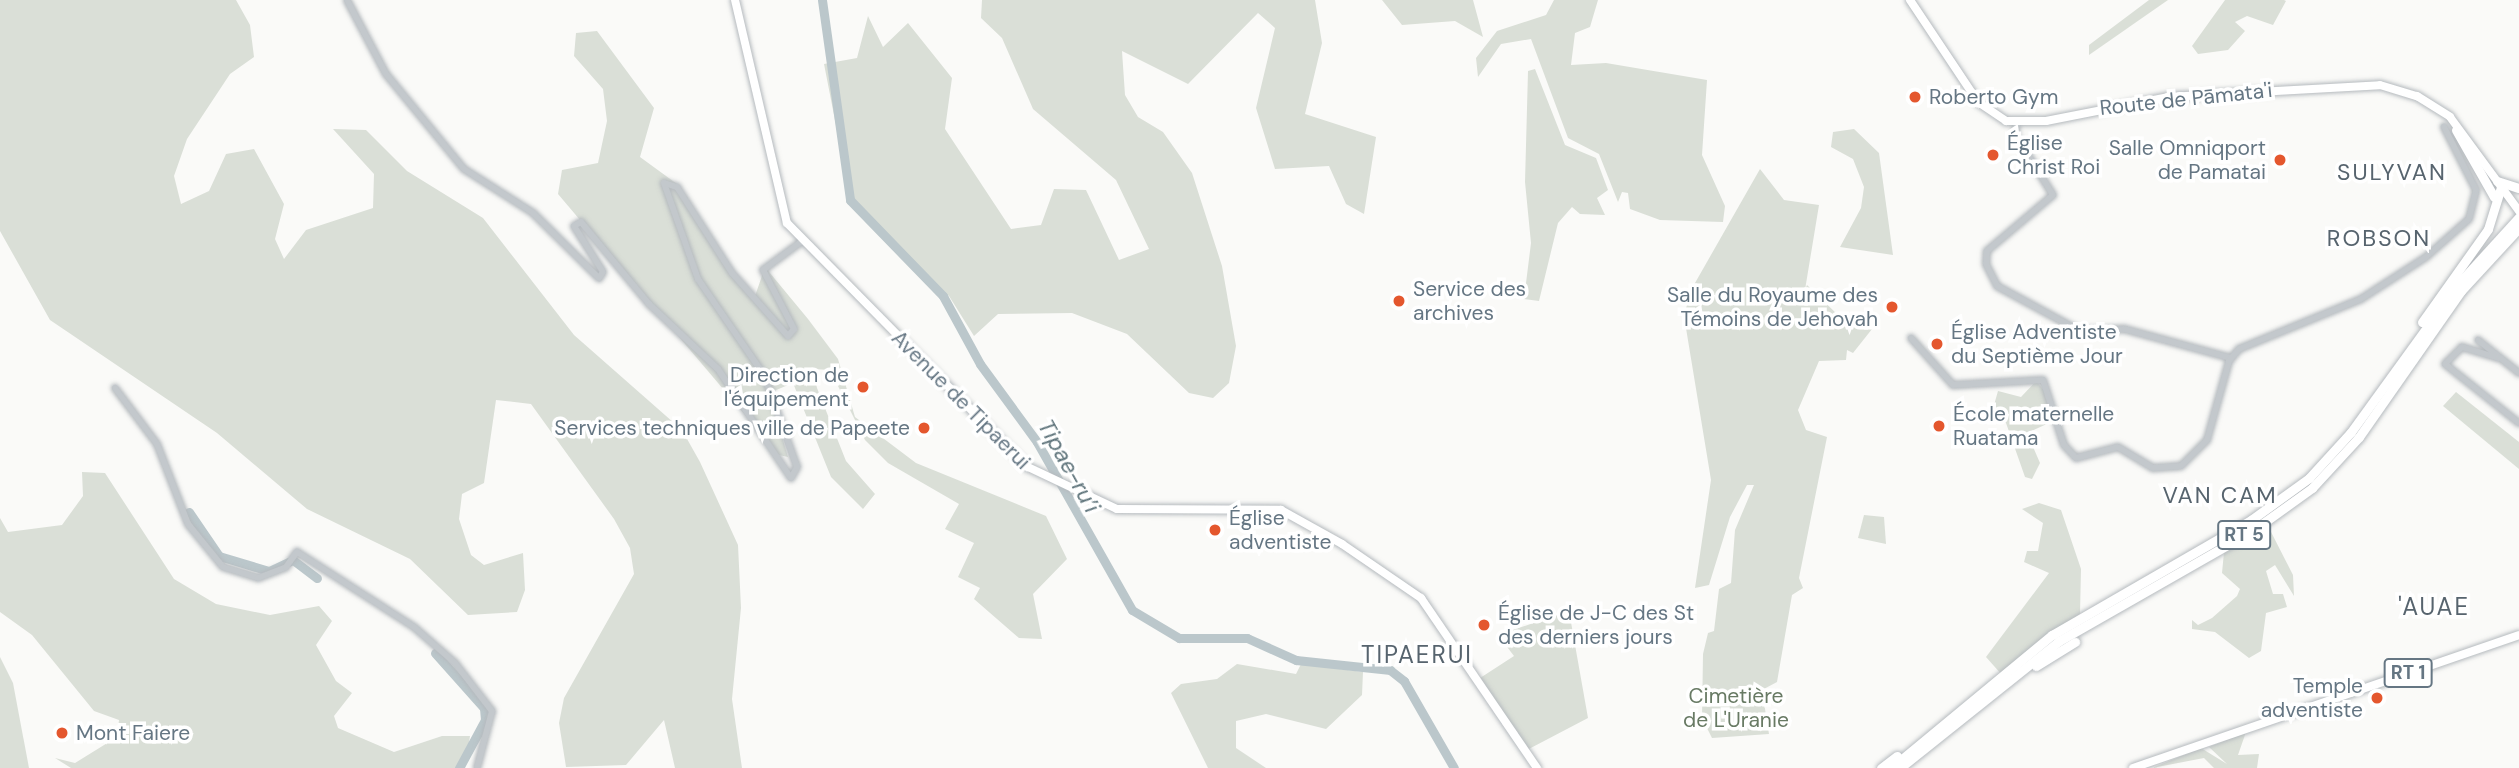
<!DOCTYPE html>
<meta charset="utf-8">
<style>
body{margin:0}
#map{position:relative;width:2519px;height:768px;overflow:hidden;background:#fafaf8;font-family:"DM Sans",sans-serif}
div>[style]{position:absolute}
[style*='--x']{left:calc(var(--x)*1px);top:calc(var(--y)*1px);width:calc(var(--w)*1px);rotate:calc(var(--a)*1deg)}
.green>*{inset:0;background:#dadfd7}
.river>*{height:9px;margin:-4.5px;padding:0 4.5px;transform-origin:4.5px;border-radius:4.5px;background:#bbc7cb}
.roads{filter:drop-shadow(0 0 2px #b5babe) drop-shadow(0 0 2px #b5babe)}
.minor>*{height:6px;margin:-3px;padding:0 3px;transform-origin:3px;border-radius:3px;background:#c3c8cc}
.major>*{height:8px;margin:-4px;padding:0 4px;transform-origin:4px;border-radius:4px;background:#fff}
.highway>*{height:9px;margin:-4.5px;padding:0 4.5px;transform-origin:4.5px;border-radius:4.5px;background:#fff}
.dots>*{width:19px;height:19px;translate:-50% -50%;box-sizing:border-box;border:4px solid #fff;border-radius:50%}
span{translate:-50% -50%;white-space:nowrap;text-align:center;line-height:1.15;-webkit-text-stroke:7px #fff;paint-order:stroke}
.shield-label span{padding:2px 5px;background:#fff;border:2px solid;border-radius:5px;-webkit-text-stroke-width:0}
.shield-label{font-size:19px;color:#657683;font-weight:700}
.poi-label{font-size:21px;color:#657683}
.left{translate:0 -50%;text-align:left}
.right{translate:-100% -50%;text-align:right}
.street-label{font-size:21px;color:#657683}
.park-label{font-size:21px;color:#687a64}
.neighbourhood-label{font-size:23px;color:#57646e;letter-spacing:2px}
.water-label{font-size:23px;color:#60757c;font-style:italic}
.quarter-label{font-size:24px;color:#57646e;letter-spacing:2px}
</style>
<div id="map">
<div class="green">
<div style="clip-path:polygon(0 0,236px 0,250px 25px,254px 57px,230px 74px,187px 139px,174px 176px,181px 204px,209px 191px,226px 154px,254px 149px,284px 204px,275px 239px,284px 259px,306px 230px,373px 208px,374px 174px,333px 129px,366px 130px,407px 171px,483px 218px,574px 335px,682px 430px,700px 462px,738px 545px,741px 608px,732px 699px,742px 768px,675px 768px,664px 720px,626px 765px,566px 767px,559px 723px,564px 698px,634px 574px,630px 548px,614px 519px,531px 404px,496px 400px,484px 483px,462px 494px,459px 519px,471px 555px,484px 565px,523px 553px,525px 590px,517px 612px,468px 615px,410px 559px,307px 509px,217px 433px,50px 320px,0 231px)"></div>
<div style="clip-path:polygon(982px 0,1315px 0,1322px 43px,1305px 114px,1376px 137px,1364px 214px,1346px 204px,1329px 166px,1275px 169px,1256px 108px,1275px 28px,1258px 13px,1188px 84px,1122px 51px,1125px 95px,1138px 117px,1163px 132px,1192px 173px,1222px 266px,1236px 346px,1229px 383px,1213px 398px,1189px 393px,1127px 334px,1072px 313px,998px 314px,974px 336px,949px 296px,888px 244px,850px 197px,824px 64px,857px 58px,868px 16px,883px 47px,908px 23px,952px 78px,945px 129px,1011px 229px,1041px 225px,1054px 189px,1086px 190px,1119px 260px,1149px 249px,1116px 180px,1033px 109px,1002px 38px,981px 18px)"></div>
<div style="clip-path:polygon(1382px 0,1473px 0,1483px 37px,1455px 21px,1402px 25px)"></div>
<div style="clip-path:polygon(1554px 0,1598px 0,1590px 27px,1575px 33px,1571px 65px,1606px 63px,1707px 80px,1702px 155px,1725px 206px,1723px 222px,1660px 220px,1630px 209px,1628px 193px,1622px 192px,1618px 202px,1599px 154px,1568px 138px,1531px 39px,1501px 44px,1478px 77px,1476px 58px,1497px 31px,1546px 15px)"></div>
<div style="clip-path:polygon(2149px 0,2168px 0,2089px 55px,2089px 45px)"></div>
<div style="clip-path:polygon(2225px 0,2284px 0,2286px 1px,2273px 25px,2247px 16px,2235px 22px,2245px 31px,2228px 50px,2198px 54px,2192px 46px)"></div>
<div style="clip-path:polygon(597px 31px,654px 108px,640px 157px,677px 184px,725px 261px,755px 296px,765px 267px,808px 319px,838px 359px,855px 417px,916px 463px,1046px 516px,1067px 559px,1033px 594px,1042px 639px,1019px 638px,974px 599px,980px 588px,958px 577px,974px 543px,945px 529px,959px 504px,888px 463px,865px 440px,830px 370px,813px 369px,817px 388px,846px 461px,875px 494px,863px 509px,831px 477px,793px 383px,769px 393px,788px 457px,779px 455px,558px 194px,562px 170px,598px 163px,607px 121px,603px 89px,574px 56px,576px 33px)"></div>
<div style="clip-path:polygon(1535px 69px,1565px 145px,1596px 158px,1608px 190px,1597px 198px,1605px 215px,1580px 214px,1572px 207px,1558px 223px,1539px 301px,1524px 299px,1531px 243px,1525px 182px,1528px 71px)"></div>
<div style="clip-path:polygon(1854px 129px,1879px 153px,1893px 255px,1840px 247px,1861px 208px,1864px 187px,1853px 159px,1831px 147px,1833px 132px)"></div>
<div style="clip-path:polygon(1760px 169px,1784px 200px,1819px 205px,1805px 290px,1807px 285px,1839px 316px,1876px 324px,1853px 353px,1847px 350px,1846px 360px,1819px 361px,1798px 410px,1806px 430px,1827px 437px,1799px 578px,1803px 588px,1792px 595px,1777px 682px,1762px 690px,1769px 734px,1712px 738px,1702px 718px,1703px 654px,1708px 633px,1714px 631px,1719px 589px,1731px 583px,1735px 530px,1754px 485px,1747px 485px,1730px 517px,1709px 585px,1695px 588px,1711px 480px,1684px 316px,1691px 290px)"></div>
<div style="clip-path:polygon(2036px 381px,2048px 395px,2049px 423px,2027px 433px,2040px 463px,2032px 479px,2025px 477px,2006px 423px,1992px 412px,1998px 391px,2021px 397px)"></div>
<div style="clip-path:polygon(2456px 392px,2519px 442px,2519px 469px,2443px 406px)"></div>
<div style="clip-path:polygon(82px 472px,105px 473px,174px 579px,216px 604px,270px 615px,319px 606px,332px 621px,316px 645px,336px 681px,352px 693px,334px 716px,338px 728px,394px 752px,442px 736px,470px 736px,465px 768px,71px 768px,55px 758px,75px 763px,117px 737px,119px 720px,94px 711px,32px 635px,0 612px,0 518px,8px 532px,62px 525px,83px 496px)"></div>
<div style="clip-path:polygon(2039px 503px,2061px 510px,2081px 569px,2080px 614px,2002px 675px,1986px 657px,2049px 573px,2024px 562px,2027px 551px,2038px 551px,2043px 523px,2022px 509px)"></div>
<div style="clip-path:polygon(1864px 515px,1884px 517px,1886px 544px,1858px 538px)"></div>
<div style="clip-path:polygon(2269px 528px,2293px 575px,2294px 596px,2275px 565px,2266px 571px,2273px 594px,2283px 594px,2287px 607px,2266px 613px,2261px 651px,2249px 658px,2215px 632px,2192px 629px,2192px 620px,2198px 625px,2212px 618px,2237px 596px,2240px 589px,2222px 573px,2224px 552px)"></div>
<div style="clip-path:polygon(1569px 611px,1588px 718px,1525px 751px,1477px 680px,1514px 656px,1498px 635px)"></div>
<div style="clip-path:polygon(0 657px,13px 683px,29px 768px,0 768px)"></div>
<div style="clip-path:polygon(1237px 664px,1296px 674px,1301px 664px,1363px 672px,1362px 695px,1326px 729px,1266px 714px,1236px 721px,1236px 748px,1266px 768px,1208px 768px,1171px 693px,1181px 684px,1217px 679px)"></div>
<div style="clip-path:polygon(2246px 732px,2238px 755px,2259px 754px,2257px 768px,2214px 768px,2204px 758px,2152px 768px,2201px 748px,2227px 764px,2209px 747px)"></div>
</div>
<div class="river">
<div style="--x:822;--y:0;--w:202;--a:82"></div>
<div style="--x:850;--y:200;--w:134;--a:45.9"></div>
<div style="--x:943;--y:296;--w:77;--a:61.4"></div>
<div style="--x:980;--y:364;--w:97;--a:53.8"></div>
<div style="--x:1037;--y:442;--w:193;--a:60.5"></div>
<div style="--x:1132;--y:610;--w:55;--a:30.8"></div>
<div style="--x:1179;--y:638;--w:68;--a:0"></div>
<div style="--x:1247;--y:638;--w:54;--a:24.2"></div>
<div style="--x:1296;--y:660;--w:95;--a:6.1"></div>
<div style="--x:1390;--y:670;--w:18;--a:38"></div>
<div style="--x:1404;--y:681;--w:100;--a:60.1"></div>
<div style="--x:189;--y:512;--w:53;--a:55.7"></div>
<div style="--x:219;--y:556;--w:52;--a:16.7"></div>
<div style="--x:269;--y:571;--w:26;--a:-25"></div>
<div style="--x:293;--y:560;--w:30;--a:37"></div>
<div style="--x:435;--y:653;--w:74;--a:48.3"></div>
<div style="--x:484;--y:708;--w:12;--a:85"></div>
<div style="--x:485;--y:720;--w:55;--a:118.4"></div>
</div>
<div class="roads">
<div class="minor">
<div style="--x:347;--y:0;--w:84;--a:62.2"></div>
<div style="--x:386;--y:74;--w:123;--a:50.6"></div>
<div style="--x:464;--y:169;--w:82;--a:32.5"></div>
<div style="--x:533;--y:213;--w:93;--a:44.6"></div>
<div style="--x:599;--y:278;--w:7;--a:-56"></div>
<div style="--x:603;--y:272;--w:54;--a:-122.2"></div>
<div style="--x:574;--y:226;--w:8;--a:-30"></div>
<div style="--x:581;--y:222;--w:107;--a:50.3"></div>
<div style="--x:649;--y:304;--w:95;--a:43.3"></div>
<div style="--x:718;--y:369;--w:131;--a:56.2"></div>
<div style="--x:791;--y:478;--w:13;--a:-61"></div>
<div style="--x:797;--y:467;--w:98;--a:-109.7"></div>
<div style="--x:764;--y:375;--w:116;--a:-124.5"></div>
<div style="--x:698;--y:279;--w:102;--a:-109.5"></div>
<div style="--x:664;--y:183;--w:14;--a:17"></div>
<div style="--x:677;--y:187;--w:102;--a:57.4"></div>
<div style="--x:732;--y:273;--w:84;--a:48.4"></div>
<div style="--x:788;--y:336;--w:9;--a:-49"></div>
<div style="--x:794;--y:329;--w:67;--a:-117.7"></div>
<div style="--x:763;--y:270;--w:49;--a:-36.6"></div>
<div style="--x:2017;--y:123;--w:11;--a:100"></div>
<div style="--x:2015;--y:134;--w:72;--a:58.1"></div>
<div style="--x:2053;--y:195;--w:87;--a:139.7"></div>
<div style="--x:1987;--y:251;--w:13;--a:94"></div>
<div style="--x:1986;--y:264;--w:25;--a:63"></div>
<div style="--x:1997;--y:286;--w:94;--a:28.5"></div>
<div style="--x:2080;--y:331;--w:44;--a:-2.6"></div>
<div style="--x:2124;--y:329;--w:111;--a:15.2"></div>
<div style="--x:1911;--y:338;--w:63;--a:48.2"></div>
<div style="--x:1953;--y:385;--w:90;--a:-3.2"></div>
<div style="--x:2043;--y:380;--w:68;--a:72.1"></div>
<div style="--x:2064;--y:445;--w:18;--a:47"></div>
<div style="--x:2076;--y:458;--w:43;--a:-14.7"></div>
<div style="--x:2118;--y:447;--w:41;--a:31"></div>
<div style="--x:2153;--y:468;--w:28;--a:-4"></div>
<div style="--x:2181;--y:466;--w:37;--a:-45"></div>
<div style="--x:2207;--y:440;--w:82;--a:-74.4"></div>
<div style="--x:2229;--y:361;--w:16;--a:-50"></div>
<div style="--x:2239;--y:349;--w:132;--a:-22.3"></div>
<div style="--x:2361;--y:299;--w:77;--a:-32.9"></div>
<div style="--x:2426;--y:257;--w:57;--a:-41.5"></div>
<div style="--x:2469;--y:219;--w:30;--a:-76"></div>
<div style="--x:2476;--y:190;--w:71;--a:-116.9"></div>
<div style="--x:2478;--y:340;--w:53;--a:38.8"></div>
<div style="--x:2498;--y:358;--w:38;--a:-163"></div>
<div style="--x:2462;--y:347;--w:24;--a:135"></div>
<div style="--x:2445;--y:364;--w:95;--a:38.6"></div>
<div style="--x:115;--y:388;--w:70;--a:53.1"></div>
<div style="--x:157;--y:444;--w:86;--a:68.8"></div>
<div style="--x:188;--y:524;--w:55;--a:50.9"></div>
<div style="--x:223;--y:567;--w:37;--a:17"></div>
<div style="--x:258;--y:578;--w:30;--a:-21"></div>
<div style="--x:286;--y:567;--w:19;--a:-54"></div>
<div style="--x:297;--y:552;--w:139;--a:32.7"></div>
<div style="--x:414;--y:627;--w:55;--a:41.3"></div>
<div style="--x:455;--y:663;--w:61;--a:52.4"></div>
<div style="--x:492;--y:711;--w:59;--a:104.7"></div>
</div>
<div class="major">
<div style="--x:735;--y:0;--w:229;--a:76.9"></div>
<div style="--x:787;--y:223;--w:343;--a:45.4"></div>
<div style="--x:1028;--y:467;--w:98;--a:25.3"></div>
<div style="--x:1117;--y:509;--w:164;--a:0.3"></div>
<div style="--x:1281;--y:510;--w:70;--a:29.1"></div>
<div style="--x:1342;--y:544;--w:96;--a:34.4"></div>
<div style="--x:1421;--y:598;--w:206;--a:55.7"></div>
<div style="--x:1910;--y:0;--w:123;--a:56.3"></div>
<div style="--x:1978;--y:102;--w:34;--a:34"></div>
<div style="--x:2006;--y:121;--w:40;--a:0"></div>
<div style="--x:2046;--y:121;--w:124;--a:-11.1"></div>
<div style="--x:2168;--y:97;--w:212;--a:-3.2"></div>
<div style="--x:2380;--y:85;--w:39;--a:17"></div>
<div style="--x:2417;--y:96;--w:39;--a:32"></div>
<div style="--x:2450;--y:117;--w:117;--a:53.7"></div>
<div style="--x:2133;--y:768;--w:408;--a:-19"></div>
</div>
<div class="highway">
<div style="--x:2456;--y:130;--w:77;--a:60.4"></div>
<div style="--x:2497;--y:181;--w:23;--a:18"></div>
<div style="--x:2422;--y:322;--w:114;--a:-54.6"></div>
<div style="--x:2488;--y:229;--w:44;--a:-72.8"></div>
<div style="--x:2036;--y:666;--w:46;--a:-31.6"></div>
<div style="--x:1881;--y:768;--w:20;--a:-37"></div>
<div style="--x:1891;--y:768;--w:209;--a:-39.6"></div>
<div style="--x:2052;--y:635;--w:230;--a:-30"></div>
<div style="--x:2251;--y:520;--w:72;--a:-35.9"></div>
<div style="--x:2309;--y:478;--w:62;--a:-47.6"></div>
<div style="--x:2351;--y:432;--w:184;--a:-54.1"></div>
<div style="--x:2459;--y:283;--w:89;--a:-47.7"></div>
<div style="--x:1900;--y:768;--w:203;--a:-38.6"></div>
<div style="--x:2059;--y:641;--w:222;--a:-29.7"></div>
<div style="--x:2252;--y:531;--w:74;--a:-35.6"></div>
<div style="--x:2312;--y:488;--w:69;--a:-47.3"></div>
<div style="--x:2359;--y:437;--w:178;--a:-55.1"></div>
<div style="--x:2461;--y:291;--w:86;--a:-47.4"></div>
</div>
</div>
<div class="dots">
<div style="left:1915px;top:97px;background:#e4572e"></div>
<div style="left:1993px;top:155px;background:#e4572e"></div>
<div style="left:2280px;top:160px;background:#e4572e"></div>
<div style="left:1399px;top:301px;background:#e4572e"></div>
<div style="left:1892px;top:307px;background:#e4572e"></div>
<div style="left:1937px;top:344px;background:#e4572e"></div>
<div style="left:863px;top:387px;background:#e4572e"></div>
<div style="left:1939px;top:426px;background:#e4572e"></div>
<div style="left:924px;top:428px;background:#e4572e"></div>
<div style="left:1215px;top:530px;background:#e4572e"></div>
<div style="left:1484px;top:625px;background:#e4572e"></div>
<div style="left:2377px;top:698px;background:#e4572e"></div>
<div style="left:62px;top:733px;background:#e4572e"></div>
</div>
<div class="shield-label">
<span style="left:2244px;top:535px">RT 5</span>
<span style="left:2408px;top:673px">RT 1</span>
</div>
<div class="poi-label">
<span class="left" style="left:1929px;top:97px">Roberto Gym</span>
<span class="left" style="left:2007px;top:155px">Église<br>Christ Roi</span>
<span class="right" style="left:2266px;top:160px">Salle Omniqport<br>de Pamatai</span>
<span class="left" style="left:1413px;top:301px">Service des<br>archives</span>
<span class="right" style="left:1878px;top:307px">Salle du Royaume des<br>Témoins de Jehovah</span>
<span class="left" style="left:1951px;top:344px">Église Adventiste<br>du Septième Jour</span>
<span class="right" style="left:849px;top:387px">Direction de<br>l'équipement</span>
<span class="left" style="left:1953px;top:426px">École maternelle<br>Ruatama</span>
<span class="right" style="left:910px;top:428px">Services techniques ville de Papeete</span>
<span class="left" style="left:1229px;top:530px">Église<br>adventiste</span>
<span class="left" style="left:1498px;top:625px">Église de J-C des St<br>des derniers jours</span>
<span class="right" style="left:2363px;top:698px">Temple<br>adventiste</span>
<span class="left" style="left:76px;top:733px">Mont Faiere</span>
</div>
<div class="street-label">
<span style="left:2186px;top:99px;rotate:-6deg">Route de Pāmata'i</span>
<span style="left:961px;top:400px;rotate:45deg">Avenue de Tipaerui</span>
</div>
<div class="park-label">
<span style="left:1736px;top:708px">Cimetière<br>de L'Uranie</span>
</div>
<div class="neighbourhood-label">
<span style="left:2392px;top:172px">SULYVAN</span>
<span style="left:2379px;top:238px">ROBSON</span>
<span style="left:2220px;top:495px">VAN CAM</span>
</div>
<div class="water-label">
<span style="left:1069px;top:466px;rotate:61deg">Tipae-ru’i</span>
</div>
<div class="quarter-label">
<span style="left:2434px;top:607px">'AUAE</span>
<span style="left:1417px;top:655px">TIPAERUI</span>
</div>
</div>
